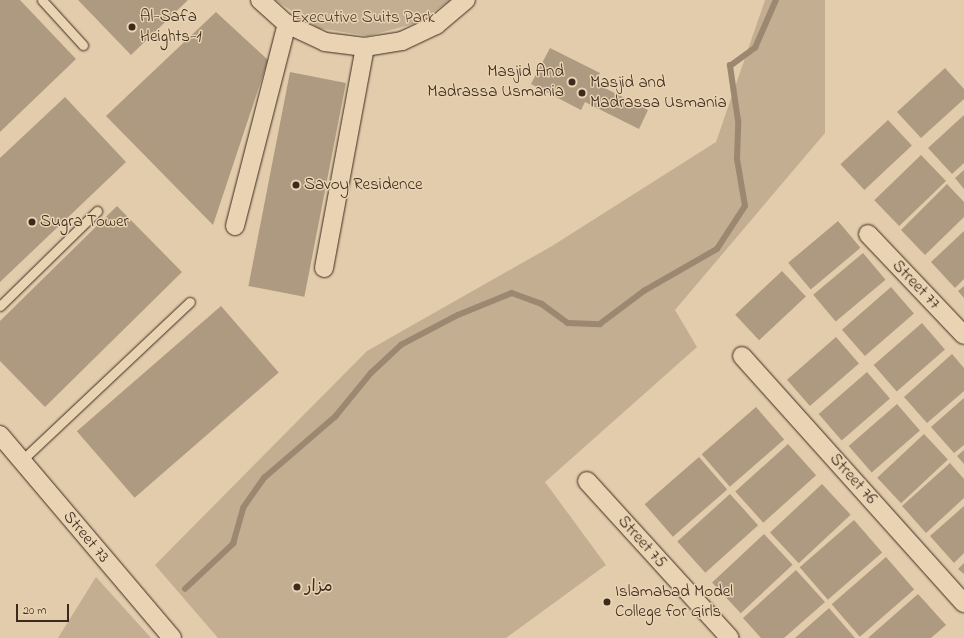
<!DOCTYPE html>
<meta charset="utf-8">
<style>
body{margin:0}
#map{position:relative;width:964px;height:638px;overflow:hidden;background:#e2ccac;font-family:"Indie Flower","Playpen Sans Arabic",sans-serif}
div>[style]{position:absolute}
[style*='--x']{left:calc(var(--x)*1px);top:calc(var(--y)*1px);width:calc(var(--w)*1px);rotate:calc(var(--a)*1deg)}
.green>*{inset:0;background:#c3ae92}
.stream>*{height:5.5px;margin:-2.75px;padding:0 2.75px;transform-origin:2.75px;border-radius:2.75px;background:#9c8770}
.building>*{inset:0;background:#ae9a80;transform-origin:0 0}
.roads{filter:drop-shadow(0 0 1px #3b2a1e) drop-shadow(0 0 1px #3b2a1e)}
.service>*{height:9px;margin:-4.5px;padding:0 4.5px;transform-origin:4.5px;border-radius:4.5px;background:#e9d3b2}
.minor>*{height:18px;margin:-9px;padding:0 9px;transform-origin:9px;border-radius:9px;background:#e9d3b2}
.dots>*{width:11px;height:11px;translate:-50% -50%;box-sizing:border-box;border:2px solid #e9d3b2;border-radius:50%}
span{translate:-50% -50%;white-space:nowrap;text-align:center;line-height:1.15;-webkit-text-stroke:3px #e9d3b2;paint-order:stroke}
.poi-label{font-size:17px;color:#3b2a1e}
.left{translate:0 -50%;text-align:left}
.right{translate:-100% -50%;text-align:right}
.park-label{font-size:17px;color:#4f3e2f}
.street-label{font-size:17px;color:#3b2a1e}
.scale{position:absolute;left:16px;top:604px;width:53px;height:18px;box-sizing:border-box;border:2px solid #3b2a1e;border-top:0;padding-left:5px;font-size:12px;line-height:14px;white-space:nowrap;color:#3b2a1e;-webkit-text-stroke:3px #e9d3b2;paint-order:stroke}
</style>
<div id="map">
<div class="green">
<div style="clip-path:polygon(275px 0,451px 0,417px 23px,368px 36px,318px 28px)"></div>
<div style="clip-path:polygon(765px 0,825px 0,825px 133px,675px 310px,697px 347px,545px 482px,606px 565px,506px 638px,218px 638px,155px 565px,367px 351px,552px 246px,716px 142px)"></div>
<div style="clip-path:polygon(96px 577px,151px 638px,58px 638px)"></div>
</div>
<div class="stream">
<div style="--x:185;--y:589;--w:66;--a:-43.2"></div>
<div style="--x:233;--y:544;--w:37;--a:-74"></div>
<div style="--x:243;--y:508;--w:37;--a:-55"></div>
<div style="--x:264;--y:478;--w:94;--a:-40.7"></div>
<div style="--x:335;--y:417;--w:57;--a:-50.7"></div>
<div style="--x:371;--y:373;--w:41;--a:-43"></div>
<div style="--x:401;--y:345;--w:64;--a:-27.8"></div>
<div style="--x:458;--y:315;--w:58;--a:-22.2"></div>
<div style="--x:512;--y:293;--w:32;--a:20"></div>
<div style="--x:542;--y:304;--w:32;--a:36"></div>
<div style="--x:568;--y:323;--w:32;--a:2"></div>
<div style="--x:600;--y:324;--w:55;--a:-36.9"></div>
<div style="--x:644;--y:291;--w:84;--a:-29.9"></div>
<div style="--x:717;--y:249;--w:51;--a:-56.9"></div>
<div style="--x:745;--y:206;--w:48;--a:-99.7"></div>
<div style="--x:737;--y:159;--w:38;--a:-88"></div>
<div style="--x:738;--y:121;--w:56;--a:-98.3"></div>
<div style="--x:730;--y:66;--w:31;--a:-36"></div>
<div style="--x:755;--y:48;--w:52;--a:-66.4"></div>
</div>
<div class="building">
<div style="clip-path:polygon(0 0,20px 0,76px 59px,0 132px)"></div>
<div style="clip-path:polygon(78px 0,188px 0,131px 55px)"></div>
<div style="clip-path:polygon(216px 12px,268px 60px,213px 225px,106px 116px)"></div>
<div style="clip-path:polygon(550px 48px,600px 73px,595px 83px,648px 110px,639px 129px,585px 102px,581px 110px,531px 84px)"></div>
<div style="clip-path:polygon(945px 68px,964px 89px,964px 99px,921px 138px,897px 112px)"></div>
<div style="left:290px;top:72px;width:57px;height:218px;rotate:11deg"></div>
<div style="clip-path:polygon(65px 97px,126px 162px,0 282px,0 158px)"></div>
<div style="clip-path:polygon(964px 115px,964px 163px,952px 174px,928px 148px)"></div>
<div style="left:888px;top:120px;width:35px;height:65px;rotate:47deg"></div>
<div style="left:921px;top:155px;width:36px;height:65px;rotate:46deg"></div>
<div style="clip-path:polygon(964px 170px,964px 189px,955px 178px)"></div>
<div style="clip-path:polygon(947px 184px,964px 202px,964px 217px,925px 255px,901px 230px)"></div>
<div style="clip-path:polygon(117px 206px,182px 272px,45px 407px,0 361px,0 321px)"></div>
<div style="left:838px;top:221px;width:35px;height:65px;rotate:50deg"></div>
<div style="clip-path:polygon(964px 231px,964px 279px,955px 288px,931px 262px)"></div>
<div style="left:863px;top:253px;width:35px;height:65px;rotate:50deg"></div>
<div style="left:782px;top:271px;width:35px;height:64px;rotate:47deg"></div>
<div style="clip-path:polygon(964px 286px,964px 298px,958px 291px)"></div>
<div style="left:891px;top:287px;width:35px;height:65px;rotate:49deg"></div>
<div style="left:221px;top:306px;width:88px;height:191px;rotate:49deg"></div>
<div style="left:922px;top:323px;width:35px;height:64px;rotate:49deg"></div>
<div style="left:836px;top:337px;width:35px;height:65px;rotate:49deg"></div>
<div style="clip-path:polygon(952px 354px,964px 368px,964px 391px,927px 423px,904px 397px)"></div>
<div style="left:867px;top:372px;width:35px;height:64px;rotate:49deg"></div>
<div style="clip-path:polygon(964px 398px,964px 445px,954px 453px,931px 427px)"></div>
<div style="left:897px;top:404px;width:35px;height:64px;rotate:49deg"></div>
<div style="left:756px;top:407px;width:43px;height:72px;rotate:49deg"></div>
<div style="left:924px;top:434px;width:35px;height:64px;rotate:47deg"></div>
<div style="left:788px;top:444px;width:42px;height:71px;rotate:48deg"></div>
<div style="clip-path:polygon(964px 450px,964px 464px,957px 456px)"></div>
<div style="left:699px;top:457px;width:43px;height:72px;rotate:49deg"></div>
<div style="clip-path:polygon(950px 463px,964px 479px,964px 498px,926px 533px,902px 506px)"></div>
<div style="left:822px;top:484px;width:42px;height:71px;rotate:47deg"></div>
<div style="left:730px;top:494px;width:42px;height:71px;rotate:48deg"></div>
<div style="clip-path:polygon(964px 506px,964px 553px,954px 563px,930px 536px)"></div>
<div style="left:854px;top:520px;width:43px;height:72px;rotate:49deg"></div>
<div style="left:764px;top:534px;width:42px;height:71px;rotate:47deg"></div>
<div style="left:886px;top:557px;width:43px;height:72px;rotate:49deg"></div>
<div style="clip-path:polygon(964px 563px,964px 574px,958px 569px)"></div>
<div style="clip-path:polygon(796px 570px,825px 602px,784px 638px,761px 638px,743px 618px)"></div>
<div style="clip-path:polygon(918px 594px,946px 625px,931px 638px,868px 638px)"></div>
<div style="clip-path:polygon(829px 608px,855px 638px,795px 638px)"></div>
</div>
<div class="roads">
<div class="service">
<div style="--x:42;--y:0;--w:61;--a:47.7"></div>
<div style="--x:0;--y:306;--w:136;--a:-44.4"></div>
<div style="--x:21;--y:461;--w:232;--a:-43.3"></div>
</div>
<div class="minor">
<div style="--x:260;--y:0;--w:36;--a:42"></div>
<div style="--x:287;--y:24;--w:42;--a:25.3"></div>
<div style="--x:325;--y:42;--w:40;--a:7.1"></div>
<div style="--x:365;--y:47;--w:37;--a:-9"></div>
<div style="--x:402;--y:41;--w:38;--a:-25"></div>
<div style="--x:436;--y:25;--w:39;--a:-40"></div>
<div style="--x:235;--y:226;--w:209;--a:-75.6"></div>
<div style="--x:868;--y:234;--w:139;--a:46.5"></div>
<div style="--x:324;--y:268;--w:225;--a:-79.5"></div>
<div style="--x:742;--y:356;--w:332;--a:48.1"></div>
<div style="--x:0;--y:435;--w:266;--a:49.7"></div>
<div style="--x:587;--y:481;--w:212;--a:47.7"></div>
</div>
</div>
<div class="dots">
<div style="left:132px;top:27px;background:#3b2a1e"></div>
<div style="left:572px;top:82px;background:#3b2a1e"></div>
<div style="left:582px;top:93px;background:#3b2a1e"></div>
<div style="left:296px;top:185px;background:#3b2a1e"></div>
<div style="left:32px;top:222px;background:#3b2a1e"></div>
<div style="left:297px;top:587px;background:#3b2a1e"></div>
<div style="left:607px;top:602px;background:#3b2a1e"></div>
</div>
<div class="poi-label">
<span class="left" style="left:140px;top:27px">Al-Safa<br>Heights-1</span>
<span class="right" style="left:564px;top:82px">Masjid And<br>Madrassa Usmania</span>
<span class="left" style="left:590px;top:93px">Masjid and<br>Madrassa Usmania</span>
<span class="left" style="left:304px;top:185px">Savoy Residence</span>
<span class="left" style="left:40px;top:222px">Sugra Tower</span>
<span class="left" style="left:305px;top:587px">مزار</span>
<span class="left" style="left:615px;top:602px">Islamabad Model<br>College for Girls</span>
</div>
<div class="park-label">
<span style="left:363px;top:18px">Executive Suits Park</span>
</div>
<div class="street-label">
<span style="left:916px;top:285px;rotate:46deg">Street 77</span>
<span style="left:853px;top:479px;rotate:48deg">Street 76</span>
<span style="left:86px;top:537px;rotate:50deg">Street 73</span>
<span style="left:642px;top:542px;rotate:48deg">Street 75</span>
</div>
<div class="scale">20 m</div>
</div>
